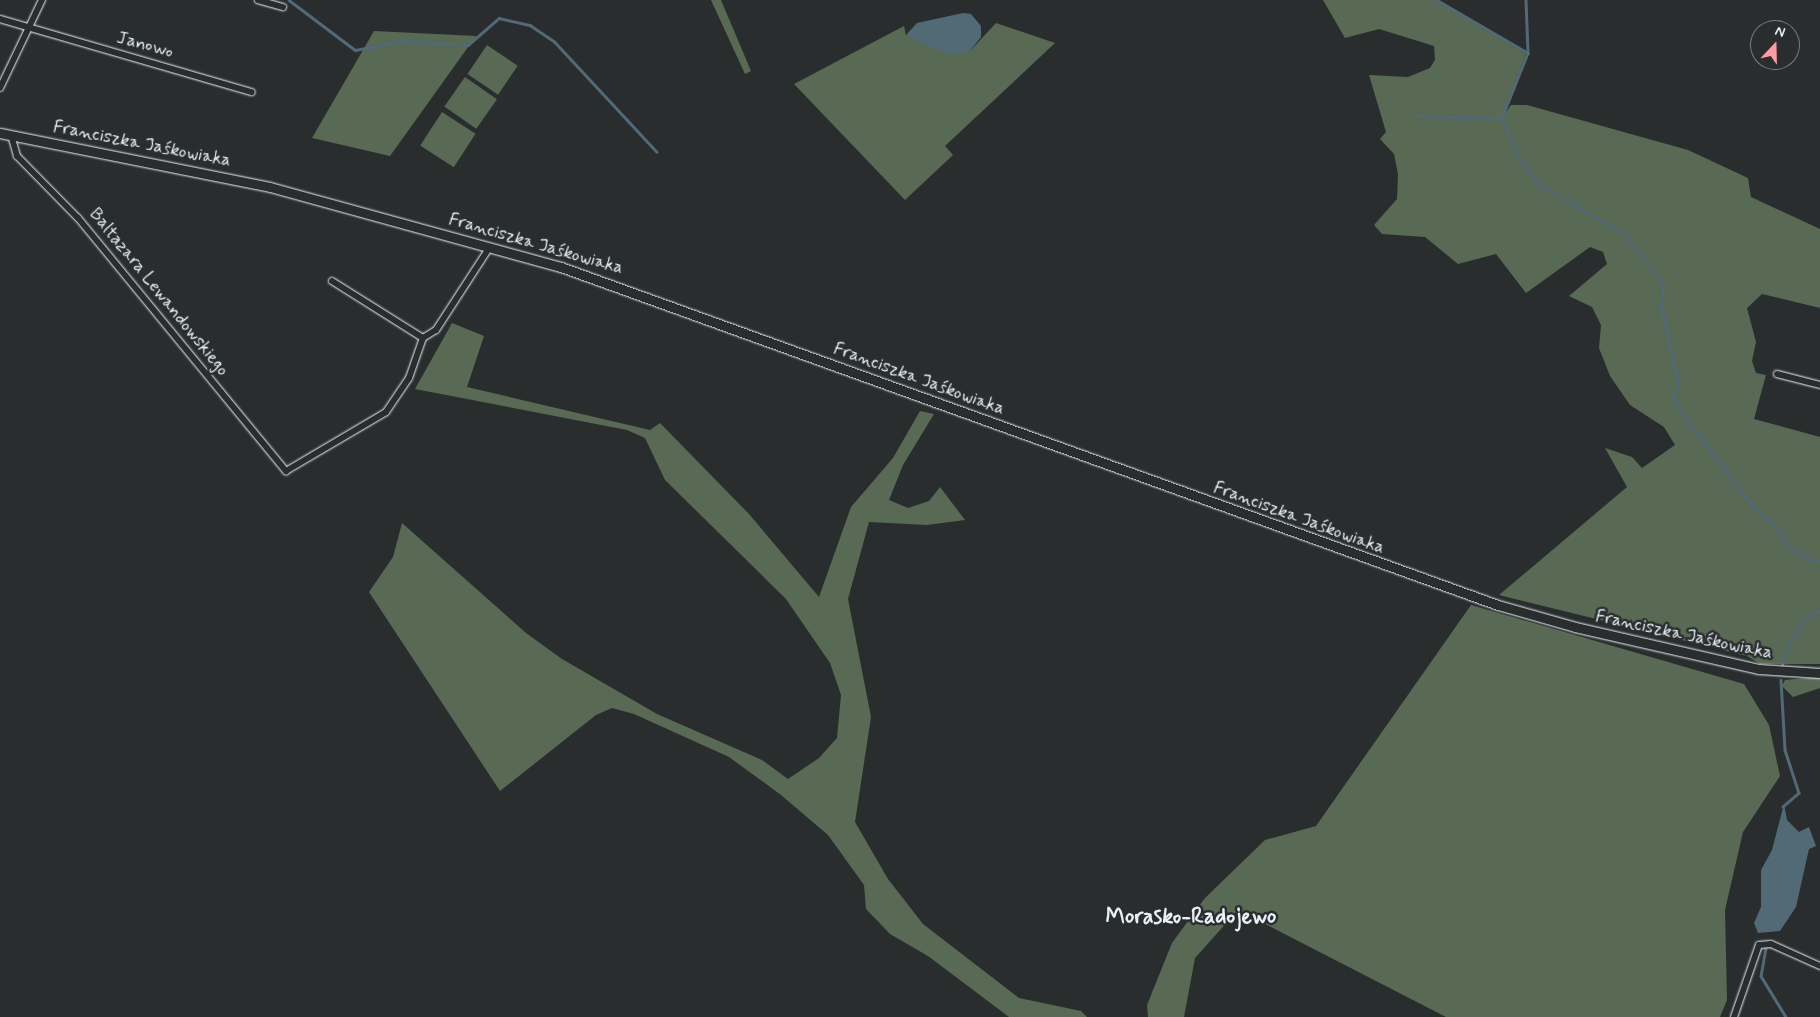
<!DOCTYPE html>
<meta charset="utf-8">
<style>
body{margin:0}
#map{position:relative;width:1820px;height:1017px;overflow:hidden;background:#2a2d2e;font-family:Mynerve,sans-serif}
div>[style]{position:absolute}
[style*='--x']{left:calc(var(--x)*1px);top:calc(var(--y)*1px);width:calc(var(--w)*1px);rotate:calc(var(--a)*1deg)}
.green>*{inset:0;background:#586a53;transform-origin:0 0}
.water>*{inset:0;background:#526976}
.stream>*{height:2.5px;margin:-1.25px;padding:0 1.25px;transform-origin:1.25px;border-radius:1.25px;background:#526976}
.roads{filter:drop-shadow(0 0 1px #e8f1f8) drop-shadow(0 0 1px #e8f1f8)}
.street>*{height:6px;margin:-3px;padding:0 3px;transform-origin:3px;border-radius:3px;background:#2a2d2e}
.secondary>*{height:9px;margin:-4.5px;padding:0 4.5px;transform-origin:4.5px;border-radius:4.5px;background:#2a2d2e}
span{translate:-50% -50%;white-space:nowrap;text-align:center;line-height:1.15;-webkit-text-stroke:5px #2a2d2e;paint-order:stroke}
.street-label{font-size:18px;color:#e8f1f8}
.district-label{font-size:22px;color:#e8f1f8;font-weight:700}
.north{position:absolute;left:1750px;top:20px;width:50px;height:50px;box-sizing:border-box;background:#2a2d2e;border:1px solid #767b7f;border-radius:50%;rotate:21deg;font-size:14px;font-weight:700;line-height:20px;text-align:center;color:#e8f1f8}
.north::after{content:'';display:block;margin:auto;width:18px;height:22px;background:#ff9aa2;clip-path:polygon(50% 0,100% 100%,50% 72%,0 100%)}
</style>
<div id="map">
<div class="green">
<div style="clip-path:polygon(711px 0,721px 0,751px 71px,745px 74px)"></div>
<div style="clip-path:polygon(1323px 0,1436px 0,1526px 54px,1501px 119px,1511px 105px,1527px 105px,1688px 150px,1748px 178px,1751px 197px,1820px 229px,1820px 308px,1762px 294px,1747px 308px,1756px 342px,1752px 361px,1756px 373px,1766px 375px,1754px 419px,1820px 437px,1820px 664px,1760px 664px,1747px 656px,1499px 595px,1627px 487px,1605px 448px,1632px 457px,1642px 468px,1675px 445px,1664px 427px,1630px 405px,1610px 376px,1599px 348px,1601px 325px,1592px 307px,1569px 296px,1607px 264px,1603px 252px,1590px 247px,1526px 293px,1496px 254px,1458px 264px,1425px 237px,1382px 234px,1374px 225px,1397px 199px,1398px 174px,1394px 154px,1380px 139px,1386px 132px,1369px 75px,1408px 77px,1430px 68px,1435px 60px,1434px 46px,1379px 29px,1345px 38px)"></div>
<div style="clip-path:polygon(996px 23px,1055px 43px,945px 146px,953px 155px,905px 200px,794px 84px,904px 26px,906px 35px,969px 52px)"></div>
<div style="clip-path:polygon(374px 31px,476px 36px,390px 156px,312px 138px)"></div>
<div style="left:487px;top:45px;width:37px;height:35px;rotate:34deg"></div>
<div style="left:465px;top:77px;width:39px;height:36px;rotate:35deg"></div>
<div style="left:442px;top:112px;width:40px;height:40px;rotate:33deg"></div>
<div style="clip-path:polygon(452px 323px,484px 336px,467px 387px,650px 430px,660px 423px,749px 514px,819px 597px,851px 507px,893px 458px,920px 411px,934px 414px,903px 465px,889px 500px,908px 508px,929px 501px,940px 487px,965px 520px,927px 525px,869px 522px,848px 599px,871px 717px,855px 822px,888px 879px,923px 924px,1019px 998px,1081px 1011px,1087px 1017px,1009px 1017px,928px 956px,890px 934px,866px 909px,864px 885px,828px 835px,781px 795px,729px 757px,634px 714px,612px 708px,596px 715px,500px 791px,369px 592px,393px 557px,402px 523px,526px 633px,562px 659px,657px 714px,762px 760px,788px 779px,819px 758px,837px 738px,841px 695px,830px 663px,786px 599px,665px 480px,645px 438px,627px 430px,415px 389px)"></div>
<div style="clip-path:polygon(1471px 605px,1744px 684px,1769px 725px,1780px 776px,1743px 832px,1725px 910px,1727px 1000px,1720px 1017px,1446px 1017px,1238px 910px,1195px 958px,1184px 1017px,1148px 1017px,1147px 1005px,1172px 943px,1205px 898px,1265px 840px,1316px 826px)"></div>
<div style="clip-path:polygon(1820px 677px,1820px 688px,1793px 697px,1782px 686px,1785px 680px)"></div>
</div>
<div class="water">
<div style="clip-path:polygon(963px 13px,971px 14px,981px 26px,981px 37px,969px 52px,947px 54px,906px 35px,917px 23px)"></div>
<div style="clip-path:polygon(1784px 804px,1787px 820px,1799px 832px,1809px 827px,1816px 846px,1809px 849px,1796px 907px,1780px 931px,1758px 933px,1754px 923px,1761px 907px,1761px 870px,1772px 850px)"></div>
</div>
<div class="stream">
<div style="--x:289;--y:0;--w:83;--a:37.1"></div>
<div style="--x:355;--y:50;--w:48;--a:-10.8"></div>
<div style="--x:402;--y:41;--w:66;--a:3.5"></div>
<div style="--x:468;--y:45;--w:41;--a:-41.1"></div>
<div style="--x:499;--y:18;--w:32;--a:13"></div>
<div style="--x:530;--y:25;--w:29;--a:34"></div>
<div style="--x:554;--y:41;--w:151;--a:47.1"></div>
<div style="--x:1437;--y:0;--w:105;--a:30.2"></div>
<div style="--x:1528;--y:53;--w:70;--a:111.8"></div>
<div style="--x:1502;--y:118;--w:46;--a:66.8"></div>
<div style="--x:1520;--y:160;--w:31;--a:52"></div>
<div style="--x:1539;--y:184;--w:101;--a:30.4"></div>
<div style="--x:1626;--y:235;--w:63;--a:52.8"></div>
<div style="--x:1664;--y:285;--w:19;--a:99"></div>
<div style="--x:1661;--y:304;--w:84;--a:77.6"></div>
<div style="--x:1679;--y:386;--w:12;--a:121"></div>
<div style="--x:1673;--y:396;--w:9;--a:69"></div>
<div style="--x:1676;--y:404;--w:130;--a:53.1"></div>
<div style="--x:1754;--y:508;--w:27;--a:39"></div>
<div style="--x:1775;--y:525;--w:27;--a:56"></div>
<div style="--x:1790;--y:547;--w:27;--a:31"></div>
<div style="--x:1813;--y:561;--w:7;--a:-8"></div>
<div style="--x:1526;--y:0;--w:53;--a:87.8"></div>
<div style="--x:1415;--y:116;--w:87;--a:1.3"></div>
<div style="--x:1782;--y:665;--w:23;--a:-72"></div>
<div style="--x:1789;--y:643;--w:27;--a:-57"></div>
<div style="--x:1804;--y:620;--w:19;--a:-32"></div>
<div style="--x:1781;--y:680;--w:70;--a:86.7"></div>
<div style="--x:1785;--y:750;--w:45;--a:72"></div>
<div style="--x:1799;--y:793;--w:21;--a:139"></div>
<div style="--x:1766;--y:948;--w:28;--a:100"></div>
<div style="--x:1761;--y:976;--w:48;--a:58.6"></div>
</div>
<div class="roads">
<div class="street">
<div style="--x:258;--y:0;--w:26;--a:16"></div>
<div style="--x:0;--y:19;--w:262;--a:16.2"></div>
<div style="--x:0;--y:88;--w:98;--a:-64.5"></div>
<div style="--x:11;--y:135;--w:22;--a:74"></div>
<div style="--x:17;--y:156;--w:87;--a:45.5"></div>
<div style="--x:78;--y:218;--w:328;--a:50.6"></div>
<div style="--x:286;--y:471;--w:116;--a:-30.5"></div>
<div style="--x:386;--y:412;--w:41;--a:-55.9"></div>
<div style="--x:409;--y:378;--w:42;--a:-70.7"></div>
<div style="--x:423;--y:338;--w:15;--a:-32"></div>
<div style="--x:436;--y:330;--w:99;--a:-57"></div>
<div style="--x:332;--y:281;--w:107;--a:32.1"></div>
<div style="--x:1777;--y:374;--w:44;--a:14.3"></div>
<div style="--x:1734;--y:1017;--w:76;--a:-70.9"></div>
<div style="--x:1759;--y:945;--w:12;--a:-5"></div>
<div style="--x:1771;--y:944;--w:54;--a:24.2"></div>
</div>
<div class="secondary">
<div style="--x:0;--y:133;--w:275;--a:11.3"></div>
<div style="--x:270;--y:187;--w:302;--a:15.4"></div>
<div style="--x:561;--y:267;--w:996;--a:19.84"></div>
<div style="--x:1498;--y:605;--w:80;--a:15.9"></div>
<div style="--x:1575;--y:627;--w:189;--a:12.9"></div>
<div style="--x:1759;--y:669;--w:61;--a:3.8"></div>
</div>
</div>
<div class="street-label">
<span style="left:145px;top:45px;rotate:15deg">Janowo</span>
<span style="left:142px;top:144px;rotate:11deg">Franciszka Jaśkowiaka</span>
<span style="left:536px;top:244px;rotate:16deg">Franciszka Jaśkowiaka</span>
<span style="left:159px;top:292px;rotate:51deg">Baltazara Lewandowskiego</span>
<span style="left:919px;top:379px;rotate:20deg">Franciszka Jaśkowiaka</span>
<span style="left:1299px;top:518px;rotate:20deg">Franciszka Jaśkowiaka</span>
<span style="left:1684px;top:635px;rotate:12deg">Franciszka Jaśkowiaka</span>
</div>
<div class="district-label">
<span style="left:1191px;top:918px">Morasko-Radojewo</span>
</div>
<div class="north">N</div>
</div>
